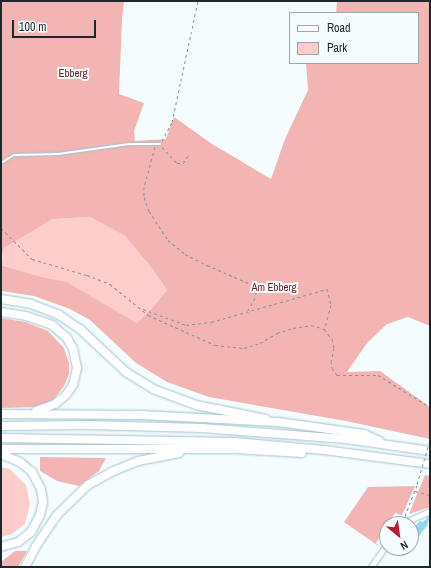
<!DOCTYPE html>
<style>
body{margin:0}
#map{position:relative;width:431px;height:568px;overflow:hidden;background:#f5fcfe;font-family:"Archivo Narrow",sans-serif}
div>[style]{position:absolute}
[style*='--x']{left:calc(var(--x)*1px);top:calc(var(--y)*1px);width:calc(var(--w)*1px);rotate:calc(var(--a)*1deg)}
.green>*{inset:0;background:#fdcdcb}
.forest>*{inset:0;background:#f3b5b3}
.building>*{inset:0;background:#95d7eb}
.path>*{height:1px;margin-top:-0.5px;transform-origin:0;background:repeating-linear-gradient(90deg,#889296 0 3px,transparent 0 6px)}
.roads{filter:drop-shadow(0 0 1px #9fc3ce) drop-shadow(0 0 1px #9fc3ce)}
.lane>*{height:2px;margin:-1px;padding:0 1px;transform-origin:1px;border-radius:1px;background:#fff}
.street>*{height:4.5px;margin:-2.25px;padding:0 2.25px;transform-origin:2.25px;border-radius:2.25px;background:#fff}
.highway>*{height:8px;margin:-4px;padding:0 4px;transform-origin:4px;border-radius:4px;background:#fff}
.path-bridge>*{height:1px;margin-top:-0.5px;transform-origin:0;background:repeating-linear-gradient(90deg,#889296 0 3px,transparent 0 6px)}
span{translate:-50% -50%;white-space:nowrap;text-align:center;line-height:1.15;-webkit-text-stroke:4px #f5fcfe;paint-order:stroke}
.park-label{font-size:11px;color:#6a2326}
.frame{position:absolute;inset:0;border:2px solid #1b292e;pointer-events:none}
.legend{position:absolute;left:289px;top:12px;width:130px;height:52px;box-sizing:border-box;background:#f5fcfe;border:1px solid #9ea8ab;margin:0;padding:5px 7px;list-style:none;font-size:12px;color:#1b292e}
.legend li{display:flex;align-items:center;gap:8px;height:20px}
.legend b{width:20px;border:1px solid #9ea8ab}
.north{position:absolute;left:379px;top:516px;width:40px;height:40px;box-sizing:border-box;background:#f5fcfe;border:1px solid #9ea8ab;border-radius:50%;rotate:151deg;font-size:11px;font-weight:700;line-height:16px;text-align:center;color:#1b292e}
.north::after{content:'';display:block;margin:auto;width:14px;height:18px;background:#b22032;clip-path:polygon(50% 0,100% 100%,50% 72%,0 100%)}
.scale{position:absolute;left:12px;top:20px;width:84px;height:18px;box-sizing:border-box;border:2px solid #1b292e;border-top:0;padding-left:5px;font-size:12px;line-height:14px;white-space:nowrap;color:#1b292e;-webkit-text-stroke:3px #f5fcfe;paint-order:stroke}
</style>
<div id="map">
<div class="green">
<div style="clip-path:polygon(90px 217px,125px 236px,151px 267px,167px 290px,153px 307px,137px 323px,67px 282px,38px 276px,1px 265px,4px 248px,53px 219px)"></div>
<div style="clip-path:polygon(1px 467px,10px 469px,26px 485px,30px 504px,25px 524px,12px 534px,1px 537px)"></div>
</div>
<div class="forest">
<div style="clip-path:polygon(1px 1px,124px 1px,122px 20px,119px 94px,144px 103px,134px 131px,135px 141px,166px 139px,174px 117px,212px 144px,271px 179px,285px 139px,308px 90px,306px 63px,418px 63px,418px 13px,336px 13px,337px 1px,430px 1px,430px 326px,408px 317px,387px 324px,367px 343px,347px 372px,380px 371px,430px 407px,430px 439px,346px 421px,209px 397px,167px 382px,136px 363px,90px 320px,70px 309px,34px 296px,1px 291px,1px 265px,38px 276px,67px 282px,137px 323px,153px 307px,167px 290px,151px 267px,125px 236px,90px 217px,53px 219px,4px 248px,1px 260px)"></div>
<div style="clip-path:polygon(1px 318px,25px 322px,48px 331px,64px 348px,69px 363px,69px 374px,64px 386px,53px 400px,35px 407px,1px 408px)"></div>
<div style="clip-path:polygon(40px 457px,106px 458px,99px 471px,79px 486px,57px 481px,40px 471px)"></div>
<div style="clip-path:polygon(425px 475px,430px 476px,430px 507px,409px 514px)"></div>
<div style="clip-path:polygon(415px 486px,402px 515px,395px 513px,376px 543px,380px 547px,344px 522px,368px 487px)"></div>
<div style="clip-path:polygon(15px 551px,27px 551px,18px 567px,1px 567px,1px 562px)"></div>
</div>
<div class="building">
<div style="clip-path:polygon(430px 515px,427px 526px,411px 546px,411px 524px,415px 526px,420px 521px,423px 522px)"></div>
</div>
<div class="path">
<div style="--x:162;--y:141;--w:21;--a:-62"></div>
<div style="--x:172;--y:122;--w:124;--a:-77.9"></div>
<div style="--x:155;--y:147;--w:41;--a:105.4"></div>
<div style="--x:144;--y:187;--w:10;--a:90"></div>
<div style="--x:144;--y:197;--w:15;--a:70"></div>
<div style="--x:149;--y:211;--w:35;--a:57"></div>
<div style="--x:168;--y:240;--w:22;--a:39"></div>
<div style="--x:185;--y:254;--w:25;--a:27"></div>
<div style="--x:207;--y:265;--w:50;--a:23.5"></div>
<div style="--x:253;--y:285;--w:8;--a:67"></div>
<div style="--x:256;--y:292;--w:6;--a:99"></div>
<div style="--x:255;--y:298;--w:14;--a:120"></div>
<div style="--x:162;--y:147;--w:22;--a:47"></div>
<div style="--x:177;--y:163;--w:6;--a:0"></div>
<div style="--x:183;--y:163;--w:12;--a:-55"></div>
<div style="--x:1;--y:228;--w:44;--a:45"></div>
<div style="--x:32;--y:259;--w:57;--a:16.2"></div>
<div style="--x:87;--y:275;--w:25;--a:21"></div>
<div style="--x:110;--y:284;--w:49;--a:39.2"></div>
<div style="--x:148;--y:315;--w:73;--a:24.1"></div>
<div style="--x:215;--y:345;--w:29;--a:6"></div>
<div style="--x:244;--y:348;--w:17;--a:-17"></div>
<div style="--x:260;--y:343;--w:20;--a:-30"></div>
<div style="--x:277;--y:333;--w:17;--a:-17"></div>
<div style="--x:293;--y:328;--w:18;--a:-9"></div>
<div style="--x:311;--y:325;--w:14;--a:17"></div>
<div style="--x:324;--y:329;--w:13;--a:51"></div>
<div style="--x:332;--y:339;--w:9;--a:77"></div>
<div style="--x:334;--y:348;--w:13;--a:103"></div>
<div style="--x:331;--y:361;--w:7;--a:82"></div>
<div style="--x:332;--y:368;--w:9;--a:54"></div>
<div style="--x:337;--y:375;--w:41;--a:0"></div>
<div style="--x:378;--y:375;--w:61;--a:31.6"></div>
<div style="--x:143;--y:309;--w:46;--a:20.4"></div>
<div style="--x:186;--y:325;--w:25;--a:-7"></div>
<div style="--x:211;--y:322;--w:121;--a:-15.9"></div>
<div style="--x:327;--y:289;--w:16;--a:76"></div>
<div style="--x:331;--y:305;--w:24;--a:105"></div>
<div style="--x:415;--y:491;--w:16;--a:15"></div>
<div style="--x:405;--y:516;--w:34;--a:-69"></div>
</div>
<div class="roads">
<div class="lane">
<div style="--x:1;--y:163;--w:15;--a:-32"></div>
<div style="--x:14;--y:155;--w:44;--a:-1.3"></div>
<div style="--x:58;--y:154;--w:72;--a:-8"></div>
<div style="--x:129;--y:144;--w:31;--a:0"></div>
</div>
<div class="street">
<div style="--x:401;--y:524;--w:32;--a:-24"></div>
<div style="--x:371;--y:567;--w:28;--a:-55"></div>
</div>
<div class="highway">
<div style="--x:1;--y:299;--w:30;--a:9"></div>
<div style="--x:31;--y:304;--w:30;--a:21"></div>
<div style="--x:59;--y:315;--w:25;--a:34"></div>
<div style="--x:80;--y:329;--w:63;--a:43.1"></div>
<div style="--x:126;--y:372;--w:32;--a:32"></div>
<div style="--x:153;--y:389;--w:46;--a:20.4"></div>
<div style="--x:196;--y:405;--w:71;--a:11.3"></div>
<div style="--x:1;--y:312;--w:25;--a:9"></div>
<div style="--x:26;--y:316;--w:28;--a:19"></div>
<div style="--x:52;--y:325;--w:20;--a:41"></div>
<div style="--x:67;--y:338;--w:13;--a:61"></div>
<div style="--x:73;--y:349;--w:19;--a:78"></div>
<div style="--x:77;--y:368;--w:17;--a:103"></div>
<div style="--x:73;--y:385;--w:12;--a:125"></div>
<div style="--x:66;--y:395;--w:14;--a:141"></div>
<div style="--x:55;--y:404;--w:20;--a:160"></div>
<div style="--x:1;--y:414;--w:141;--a:0.4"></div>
<div style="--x:142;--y:415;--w:136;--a:2.9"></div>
<div style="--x:278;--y:422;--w:87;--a:7.9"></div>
<div style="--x:364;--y:434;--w:17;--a:25"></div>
<div style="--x:1;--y:426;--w:88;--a:-0.7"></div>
<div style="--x:89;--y:425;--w:113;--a:1.5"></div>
<div style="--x:202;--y:428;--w:144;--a:4.4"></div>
<div style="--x:346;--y:439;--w:85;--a:8.1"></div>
<div style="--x:1;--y:438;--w:234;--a:1"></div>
<div style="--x:235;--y:442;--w:89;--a:5.1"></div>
<div style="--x:324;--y:450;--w:107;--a:7.5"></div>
<div style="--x:1;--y:449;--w:233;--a:0"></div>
<div style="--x:234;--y:449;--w:68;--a:3.4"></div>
<div style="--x:1;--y:454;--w:21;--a:23"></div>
<div style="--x:20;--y:462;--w:16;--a:40"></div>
<div style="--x:32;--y:472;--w:19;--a:62"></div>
<div style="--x:41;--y:489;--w:13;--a:81"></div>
<div style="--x:43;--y:502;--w:13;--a:103"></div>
<div style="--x:40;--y:515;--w:19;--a:118"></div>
<div style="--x:31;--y:532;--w:16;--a:142"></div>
<div style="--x:18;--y:542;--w:18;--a:164"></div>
<div style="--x:25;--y:567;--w:24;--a:-62"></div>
<div style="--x:36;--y:546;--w:36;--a:-56"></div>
<div style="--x:56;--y:516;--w:45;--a:-44.1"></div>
<div style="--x:88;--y:485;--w:26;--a:-29"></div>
<div style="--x:111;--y:472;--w:29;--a:-22"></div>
<div style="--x:138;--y:461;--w:42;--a:-11"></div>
</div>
</div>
<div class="path-bridge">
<div style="--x:417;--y:484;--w:46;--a:-73.5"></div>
</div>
<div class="park-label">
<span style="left:73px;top:73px">Ebberg</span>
<span style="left:274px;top:287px">Am Ebberg</span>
</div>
<div class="frame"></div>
<ul class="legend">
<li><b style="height:5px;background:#fff"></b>Road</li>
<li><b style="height:11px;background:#fdcdcb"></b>Park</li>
</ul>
<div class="north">N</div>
<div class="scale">100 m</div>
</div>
